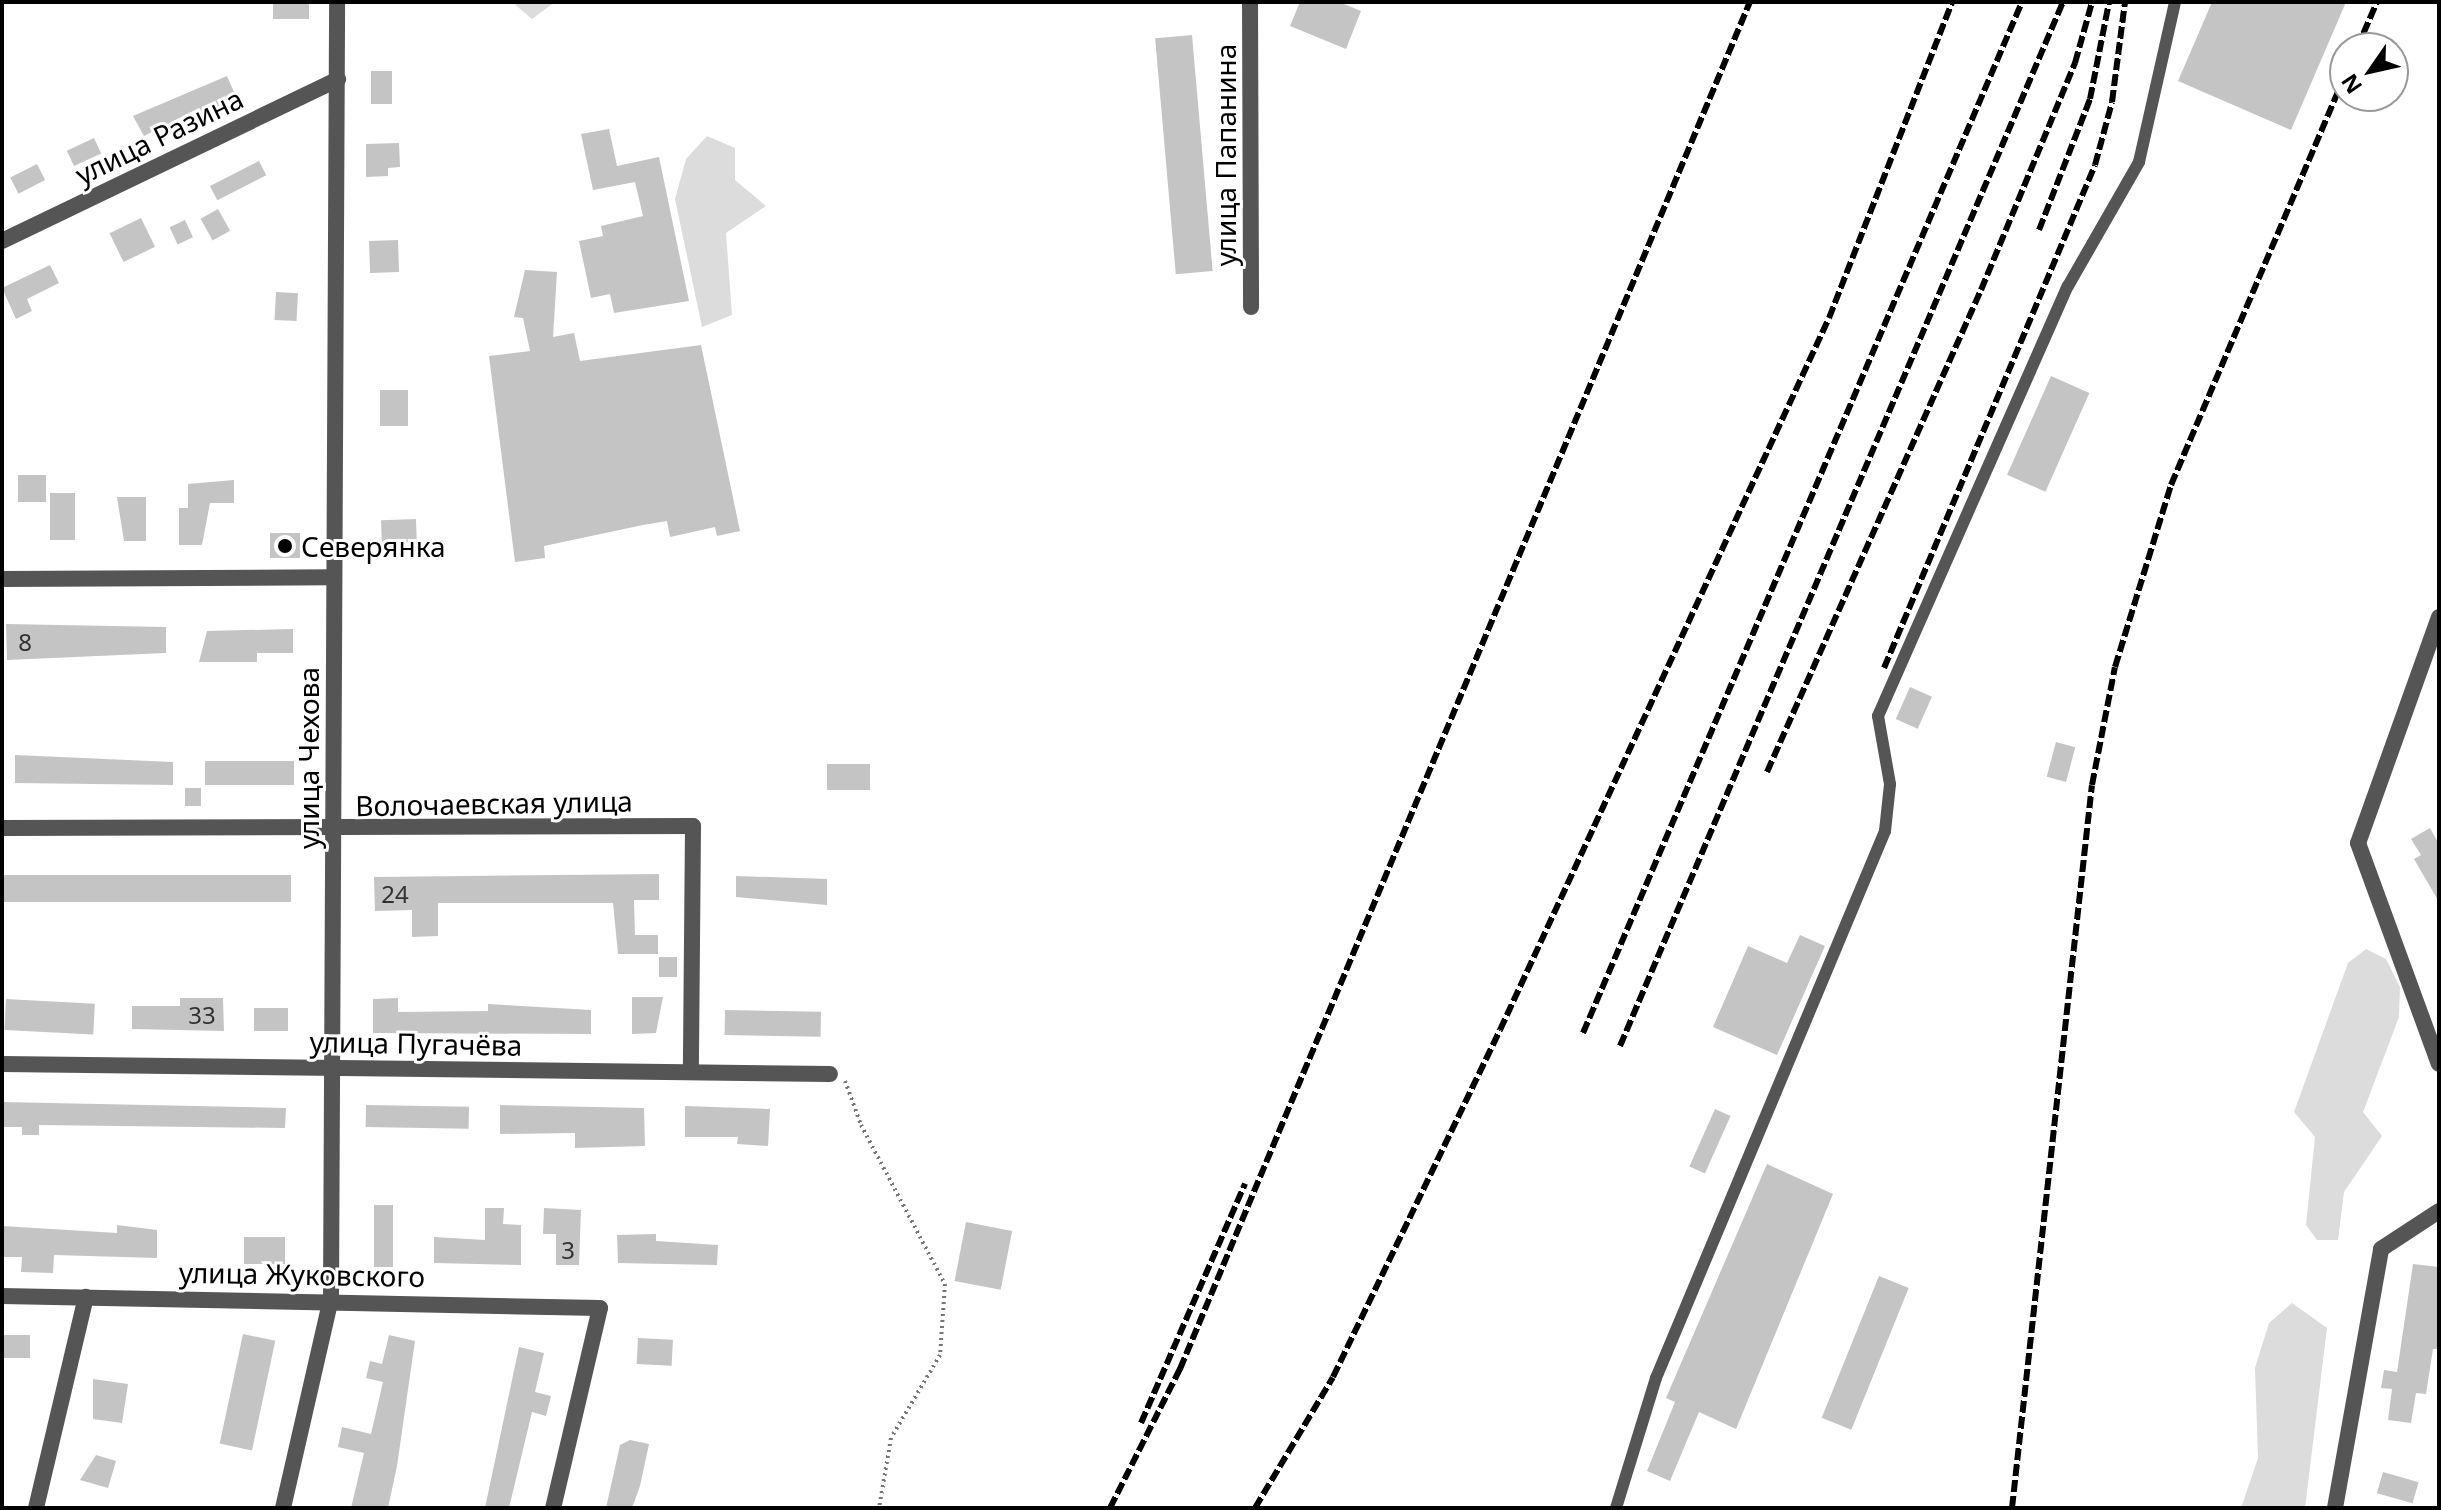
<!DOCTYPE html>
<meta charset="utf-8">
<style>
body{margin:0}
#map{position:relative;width:2441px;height:1510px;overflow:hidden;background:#fff;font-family:"Noto Sans",sans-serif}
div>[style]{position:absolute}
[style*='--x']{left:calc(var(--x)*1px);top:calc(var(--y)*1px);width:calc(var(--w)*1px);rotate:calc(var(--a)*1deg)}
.green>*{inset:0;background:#dcdcdc}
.building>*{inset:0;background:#c4c4c4;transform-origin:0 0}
.path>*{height:4px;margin-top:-2px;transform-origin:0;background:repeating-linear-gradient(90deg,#777 0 2px,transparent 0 6px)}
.service>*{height:12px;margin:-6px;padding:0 6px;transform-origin:6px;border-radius:6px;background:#555}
.minor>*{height:16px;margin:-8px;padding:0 8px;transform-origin:8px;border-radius:8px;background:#555}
.rail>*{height:6px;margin-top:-3px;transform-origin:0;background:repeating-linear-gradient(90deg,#000 0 12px,transparent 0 16px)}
.dots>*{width:22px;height:22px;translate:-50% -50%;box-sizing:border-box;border:4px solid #fff;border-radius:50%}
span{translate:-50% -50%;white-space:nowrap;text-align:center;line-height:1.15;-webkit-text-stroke:6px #fff;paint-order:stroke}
.number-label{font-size:24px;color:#313131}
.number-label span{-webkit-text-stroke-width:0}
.street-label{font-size:28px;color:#000}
.poi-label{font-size:28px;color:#000}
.left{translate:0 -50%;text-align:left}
.frame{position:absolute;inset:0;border:4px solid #000;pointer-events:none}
.north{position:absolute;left:2329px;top:32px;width:80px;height:80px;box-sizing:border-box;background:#fff;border:2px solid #999;border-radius:50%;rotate:236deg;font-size:22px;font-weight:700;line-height:32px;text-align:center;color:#000}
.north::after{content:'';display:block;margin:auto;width:28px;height:36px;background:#000;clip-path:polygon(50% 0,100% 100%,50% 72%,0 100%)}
</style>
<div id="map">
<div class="green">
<div style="clip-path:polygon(512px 2px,555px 2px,532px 19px)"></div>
<div style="clip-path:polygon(707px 136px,735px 148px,735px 180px,766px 206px,726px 233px,732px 315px,702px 327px,675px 199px,686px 159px)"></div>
<div style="clip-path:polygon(2366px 949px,2386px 959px,2400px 987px,2399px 1017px,2363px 1112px,2382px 1136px,2344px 1192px,2338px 1240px,2317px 1240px,2306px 1225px,2315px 1137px,2294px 1112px,2348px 963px)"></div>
<div style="clip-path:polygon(2292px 1303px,2327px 1328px,2305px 1508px,2241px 1508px,2258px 1458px,2255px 1368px,2269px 1323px)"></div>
</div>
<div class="building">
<div style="left:273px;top:2px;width:36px;height:17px"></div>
<div style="clip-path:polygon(1300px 2px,1339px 2px,1361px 11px,1346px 49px,1290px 26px)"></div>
<div style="clip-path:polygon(2212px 2px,2346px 2px,2291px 130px,2178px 81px)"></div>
<div style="left:1192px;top:35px;width:237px;height:37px;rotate:85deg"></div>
<div style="left:371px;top:71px;width:21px;height:33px"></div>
<div style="clip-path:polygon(227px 76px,238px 101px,203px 117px,199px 108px,144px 136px,133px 116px)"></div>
<div style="clip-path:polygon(609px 129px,617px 166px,659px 157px,689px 301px,614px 313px,610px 294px,591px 298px,579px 241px,603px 236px,601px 226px,643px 216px,635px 182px,593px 190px,581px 134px)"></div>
<div style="left:94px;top:138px;width:17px;height:30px;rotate:65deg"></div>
<div style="clip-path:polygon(399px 143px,400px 167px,388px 168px,388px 176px,366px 177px,366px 144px)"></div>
<div style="left:259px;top:161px;width:16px;height:55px;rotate:63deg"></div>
<div style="left:37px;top:164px;width:18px;height:30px;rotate:63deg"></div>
<div style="left:218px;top:209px;width:25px;height:20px;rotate:61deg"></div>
<div style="left:141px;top:218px;width:32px;height:35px;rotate:64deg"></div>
<div style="left:185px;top:220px;width:19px;height:17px;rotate:65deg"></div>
<div style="left:398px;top:240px;width:32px;height:29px;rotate:88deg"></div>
<div style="clip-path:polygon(50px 265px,59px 283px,27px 299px,32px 311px,16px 319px,2px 288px)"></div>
<div style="clip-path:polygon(525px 270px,557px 272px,553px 337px,574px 333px,580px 361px,701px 345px,740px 531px,717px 536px,715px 527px,670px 537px,667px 521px,643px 525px,544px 546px,545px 558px,515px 562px,489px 356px,530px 351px,523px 318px,514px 317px)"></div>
<div style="left:276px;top:292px;width:22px;height:28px;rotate:3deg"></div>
<div style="left:2051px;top:376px;width:42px;height:108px;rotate:24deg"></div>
<div style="left:380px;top:390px;width:28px;height:36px"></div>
<div style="left:18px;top:475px;width:28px;height:27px"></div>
<div style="clip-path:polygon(234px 480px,234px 503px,210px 503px,202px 545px,179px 545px,179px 508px,188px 508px,188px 484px)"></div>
<div style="left:50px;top:493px;width:25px;height:47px"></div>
<div style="clip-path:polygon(117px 497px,146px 497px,146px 541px,124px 541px)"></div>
<div style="left:416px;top:519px;width:23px;height:35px;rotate:88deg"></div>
<div style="left:270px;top:533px;width:30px;height:25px"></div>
<div style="clip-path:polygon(6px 624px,166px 627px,166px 653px,7px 660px)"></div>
<div style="clip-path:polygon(293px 629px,293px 653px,257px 653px,257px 662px,199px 662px,207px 631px)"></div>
<div style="left:1910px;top:687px;width:24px;height:35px;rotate:24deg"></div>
<div style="left:2056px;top:742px;width:20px;height:36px;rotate:15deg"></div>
<div style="clip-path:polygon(15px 755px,173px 762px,173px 785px,15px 783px)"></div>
<div style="left:205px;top:761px;width:89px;height:24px"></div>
<div style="left:870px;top:764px;width:26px;height:43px;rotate:90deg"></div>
<div style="left:185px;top:788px;width:16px;height:18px"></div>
<div style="clip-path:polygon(2430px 828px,2439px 844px,2439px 902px,2414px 859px,2421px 855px,2411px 839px)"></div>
<div style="clip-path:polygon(659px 874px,659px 900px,634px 900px,635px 935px,658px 935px,658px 954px,618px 954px,613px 903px,438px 903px,438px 936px,412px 937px,412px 910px,375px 911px,374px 877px)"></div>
<div style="left:2px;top:875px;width:289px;height:27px"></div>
<div style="clip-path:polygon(736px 876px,827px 879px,827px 905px,736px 897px)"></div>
<div style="clip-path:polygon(1800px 935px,1825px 946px,1777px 1055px,1713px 1027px,1748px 946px,1787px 963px)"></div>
<div style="left:659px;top:957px;width:18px;height:20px"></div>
<div style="clip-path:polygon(632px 997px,663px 997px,656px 1033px,632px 1034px)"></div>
<div style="clip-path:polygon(180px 998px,223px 998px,224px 1031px,132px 1029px,132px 1006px,180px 1006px)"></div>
<div style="clip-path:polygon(398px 998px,398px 1012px,488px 1011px,488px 1004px,591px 1010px,591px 1034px,373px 1033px,373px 999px)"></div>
<div style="left:6px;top:999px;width:89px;height:31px;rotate:3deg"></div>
<div style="left:254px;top:1008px;width:34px;height:23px"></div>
<div style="left:725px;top:1010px;width:96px;height:25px;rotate:1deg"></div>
<div style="clip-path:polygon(2px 1102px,286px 1108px,285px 1128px,39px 1125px,39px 1135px,22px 1135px,22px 1127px,2px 1127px)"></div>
<div style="left:366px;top:1105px;width:103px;height:22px;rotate:1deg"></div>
<div style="clip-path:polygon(500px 1105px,644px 1108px,645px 1146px,575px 1148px,575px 1133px,500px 1134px)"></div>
<div style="clip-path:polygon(685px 1106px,770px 1109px,768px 1146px,737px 1144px,738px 1137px,685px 1137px)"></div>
<div style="left:1715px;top:1109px;width:17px;height:63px;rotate:24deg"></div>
<div style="clip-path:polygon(1767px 1164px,1833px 1194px,1736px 1429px,1699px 1412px,1670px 1481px,1647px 1471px,1675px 1402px,1666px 1398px)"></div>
<div style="left:374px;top:1205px;width:19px;height:62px"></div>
<div style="clip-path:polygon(485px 1208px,504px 1208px,503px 1224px,521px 1225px,521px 1265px,434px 1263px,434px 1237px,485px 1240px)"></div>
<div style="clip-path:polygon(544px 1208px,581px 1210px,579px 1265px,556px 1265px,556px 1234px,543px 1234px)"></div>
<div style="left:966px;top:1222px;width:47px;height:60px;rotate:11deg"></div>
<div style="clip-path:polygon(117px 1225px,157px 1230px,157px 1258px,54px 1255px,53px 1273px,21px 1272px,22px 1257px,2px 1257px,2px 1226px,117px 1233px)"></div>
<div style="clip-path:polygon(656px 1234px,656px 1241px,718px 1245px,717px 1265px,618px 1263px,617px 1235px)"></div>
<div style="left:244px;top:1237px;width:41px;height:27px"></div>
<div style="clip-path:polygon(2413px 1264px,2439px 1267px,2439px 1349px,2433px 1349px,2426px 1394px,2416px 1393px,2411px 1423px,2388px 1420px,2392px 1389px,2381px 1388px,2384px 1370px,2397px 1372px)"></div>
<div style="left:1879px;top:1276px;width:32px;height:153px;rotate:22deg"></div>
<div style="left:243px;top:1334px;width:33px;height:112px;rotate:12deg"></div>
<div style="left:2px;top:1335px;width:28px;height:23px"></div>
<div style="clip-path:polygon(389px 1335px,415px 1341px,397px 1466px,388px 1508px,351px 1508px,364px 1453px,338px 1447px,342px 1427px,371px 1434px,383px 1382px,366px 1378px,370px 1361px,382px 1364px)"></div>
<div style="left:638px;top:1338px;width:35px;height:26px;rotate:3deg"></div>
<div style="clip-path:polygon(519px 1347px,544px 1353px,535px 1392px,551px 1396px,546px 1416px,532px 1412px,509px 1508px,485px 1508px)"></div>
<div style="clip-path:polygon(93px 1379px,128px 1384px,122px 1423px,93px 1419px)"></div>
<div style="clip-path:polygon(630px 1440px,649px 1444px,640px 1486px,632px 1508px,606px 1508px,620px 1445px)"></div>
<div style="clip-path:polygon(96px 1455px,116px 1461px,108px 1488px,80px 1480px)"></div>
<div style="left:2383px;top:1472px;width:37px;height:22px;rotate:16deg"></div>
</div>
<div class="path">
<div style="--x:845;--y:1081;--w:47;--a:70"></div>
<div style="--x:861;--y:1125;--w:180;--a:62.2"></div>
<div style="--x:945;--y:1284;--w:71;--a:94"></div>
<div style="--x:940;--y:1355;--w:96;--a:120.6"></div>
<div style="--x:891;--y:1438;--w:71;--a:99.7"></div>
</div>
<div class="service">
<div style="--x:1616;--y:1508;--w:136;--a:-72.9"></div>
<div style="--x:1656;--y:1378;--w:593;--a:-67.28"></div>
<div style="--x:1885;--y:831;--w:47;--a:-83.9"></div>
<div style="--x:1890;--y:784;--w:69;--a:-100"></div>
<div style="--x:1878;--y:716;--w:470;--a:-66.2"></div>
<div style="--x:2068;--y:286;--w:143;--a:-60.2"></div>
<div style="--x:2139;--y:162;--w:164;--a:-77.3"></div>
</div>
<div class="minor">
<div style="--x:1250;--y:2;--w:305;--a:89.8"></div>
<div style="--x:2;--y:241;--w:373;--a:-25.7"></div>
<div style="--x:2;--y:579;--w:331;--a:-0.3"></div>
<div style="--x:2439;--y:617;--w:240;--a:109.7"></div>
<div style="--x:2358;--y:843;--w:235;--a:69.9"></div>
<div style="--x:2;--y:828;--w:691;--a:-0.17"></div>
<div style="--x:693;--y:826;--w:246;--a:90.5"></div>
<div style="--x:2;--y:1064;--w:828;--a:0.69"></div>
<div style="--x:2;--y:1296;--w:598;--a:1.15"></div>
<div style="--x:600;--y:1308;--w:205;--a:103.2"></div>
<div style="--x:36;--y:1508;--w:217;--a:-76.7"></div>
<div style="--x:283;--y:1508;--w:214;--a:-77.1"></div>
<div style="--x:331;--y:1299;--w:1297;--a:-89.73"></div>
<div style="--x:2335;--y:1508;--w:263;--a:-79.9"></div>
<div style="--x:2381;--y:1249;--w:69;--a:-33.2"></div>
</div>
<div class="rail">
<div style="--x:2357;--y:48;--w:50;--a:-66.5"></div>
<div style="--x:2039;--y:230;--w:141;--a:-68.7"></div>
<div style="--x:2090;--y:99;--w:99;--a:-78.9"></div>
<div style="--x:1884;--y:668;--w:545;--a:-67.24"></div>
<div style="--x:2095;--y:165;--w:65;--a:-74.9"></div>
<div style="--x:2112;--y:102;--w:101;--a:-82.6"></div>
<div style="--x:1767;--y:772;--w:527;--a:-66.06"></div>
<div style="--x:1981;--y:290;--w:246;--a:-67.5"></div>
<div style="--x:2075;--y:63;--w:63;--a:-74.4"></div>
<div style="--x:1583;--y:1033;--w:1121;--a:-66.94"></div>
<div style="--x:1620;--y:1046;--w:1134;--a:-67.01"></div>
<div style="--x:1141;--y:1423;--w:261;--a:-66.5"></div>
<div style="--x:1110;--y:1508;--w:156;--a:-63.3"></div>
<div style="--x:1180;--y:1369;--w:1481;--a:-67.37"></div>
<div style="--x:1255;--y:1508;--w:152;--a:-59.2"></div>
<div style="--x:1333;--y:1377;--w:385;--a:-64.3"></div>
<div style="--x:1500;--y:1030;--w:784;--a:-65.2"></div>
<div style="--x:1829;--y:318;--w:339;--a:-68.7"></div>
<div style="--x:2012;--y:1508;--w:727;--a:-83.69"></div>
<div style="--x:2092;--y:785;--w:120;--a:-79"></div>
<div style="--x:2115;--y:667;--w:190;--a:-72.9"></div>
<div style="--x:2171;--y:485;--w:445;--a:-67"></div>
</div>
<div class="dots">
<div style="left:285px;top:546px;background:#000"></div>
</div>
<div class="number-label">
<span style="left:25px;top:642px">8</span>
<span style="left:395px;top:894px">24</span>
<span style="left:202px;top:1015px">33</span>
<span style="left:568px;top:1250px">3</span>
</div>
<div class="street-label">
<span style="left:159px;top:136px;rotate:-26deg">улица Разина</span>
<span style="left:1225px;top:155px;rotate:-90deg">улица Папанина</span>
<span style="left:308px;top:758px;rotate:-90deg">улица Чехова</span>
<span style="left:494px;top:803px;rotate:-1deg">Волочаевская улица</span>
<span style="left:416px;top:1043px;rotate:1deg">улица Пугачёва</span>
<span style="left:302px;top:1274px;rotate:1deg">улица Жуковского</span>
</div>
<div class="poi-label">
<span class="left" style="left:301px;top:546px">Северянка</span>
</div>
<div class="frame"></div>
<div class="north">N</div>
</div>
